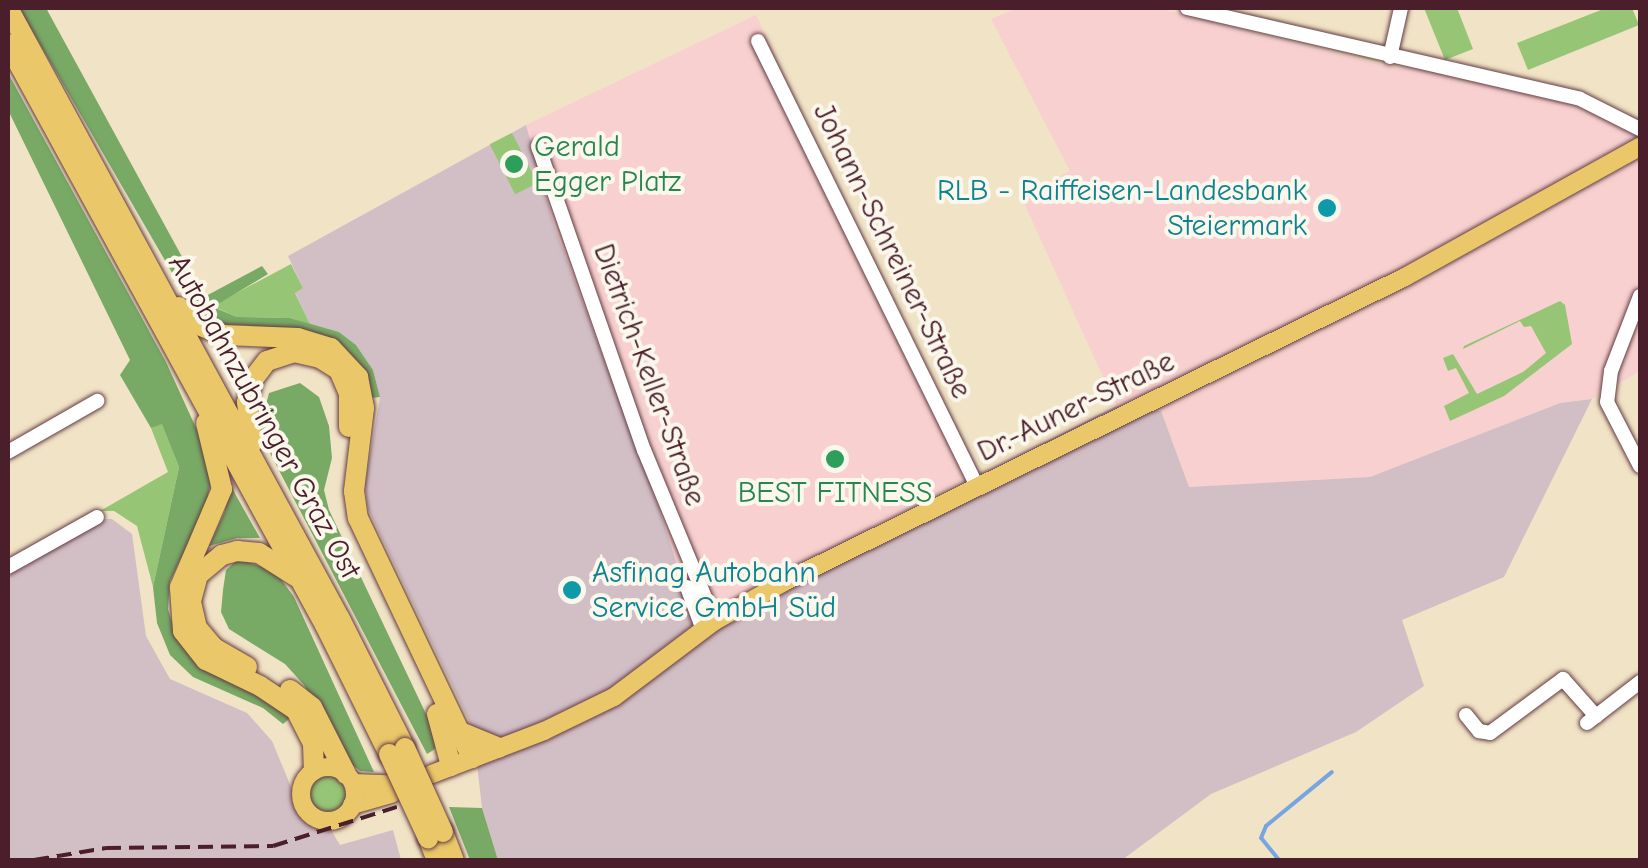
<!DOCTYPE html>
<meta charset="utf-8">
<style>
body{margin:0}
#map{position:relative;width:1648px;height:868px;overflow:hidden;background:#f1e3c6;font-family:"Comic Neue",sans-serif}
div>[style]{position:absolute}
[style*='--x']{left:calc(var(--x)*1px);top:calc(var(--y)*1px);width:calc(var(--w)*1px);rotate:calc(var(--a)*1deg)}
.built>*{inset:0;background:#f7d0cf}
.industrial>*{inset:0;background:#d2bec5}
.green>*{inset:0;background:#95c575;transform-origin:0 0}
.round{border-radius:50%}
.forest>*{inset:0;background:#78aa66}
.stream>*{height:4px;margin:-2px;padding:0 2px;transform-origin:2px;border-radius:2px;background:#76a5e0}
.roads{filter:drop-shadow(0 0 2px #633c42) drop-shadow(0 0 2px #633c42)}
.minor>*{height:14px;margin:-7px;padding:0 7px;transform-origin:7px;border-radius:7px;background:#fff}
.major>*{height:18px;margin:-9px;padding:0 9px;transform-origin:9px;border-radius:9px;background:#eac769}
.major>.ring{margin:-9px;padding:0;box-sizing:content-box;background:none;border:18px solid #eac769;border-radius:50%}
.highway>*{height:20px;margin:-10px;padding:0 10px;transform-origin:10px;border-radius:10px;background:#eac769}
.rail>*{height:4px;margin-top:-2px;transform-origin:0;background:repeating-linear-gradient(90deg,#4a1f2b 0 15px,transparent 0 23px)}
.bridges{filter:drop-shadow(0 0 2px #633c42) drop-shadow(0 0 2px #633c42)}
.highway-bridge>*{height:20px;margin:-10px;padding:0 10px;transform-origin:10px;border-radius:10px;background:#eac769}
.dots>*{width:28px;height:28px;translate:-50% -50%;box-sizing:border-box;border:5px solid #fbf7ec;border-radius:50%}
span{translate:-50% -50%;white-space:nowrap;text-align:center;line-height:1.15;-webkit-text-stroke:8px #fbf7ec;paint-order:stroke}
.leisure-label{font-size:30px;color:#27864d}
.left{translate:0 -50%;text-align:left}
.culture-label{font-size:30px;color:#0d838f}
.right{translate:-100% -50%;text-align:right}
.street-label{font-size:30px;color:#4a1f2b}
.frame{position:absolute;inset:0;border:10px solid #4a1f2b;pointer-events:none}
</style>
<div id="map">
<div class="built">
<div style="clip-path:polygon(1018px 8px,1158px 8px,1383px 65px,1493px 79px,1578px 103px,1640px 137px,1640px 371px,1592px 399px,1560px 403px,1370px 477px,1189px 487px,1161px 411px,1116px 406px,1021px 196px,1070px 171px,991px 19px)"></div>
<div style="clip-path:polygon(756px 15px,840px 197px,980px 472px,694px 621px,659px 508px,554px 225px,526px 125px)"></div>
</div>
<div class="industrial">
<div style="clip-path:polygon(526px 125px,554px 225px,659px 508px,695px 621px,1116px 406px,1161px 411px,1189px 487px,1370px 477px,1560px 403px,1592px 399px,1504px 577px,1402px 620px,1424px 686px,1356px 732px,1211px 794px,1122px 860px,498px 860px,482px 808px,473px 729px,368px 509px,365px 484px,380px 397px,373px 370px,356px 345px,339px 332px,310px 324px,295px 292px,303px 288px,288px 256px)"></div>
<div style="clip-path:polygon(98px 519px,112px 519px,132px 534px,146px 636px,170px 679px,247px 713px,272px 741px,304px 818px,331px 830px,340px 845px,393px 830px,401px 860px,8px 860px,8px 571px)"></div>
</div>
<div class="green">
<div style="clip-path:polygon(1424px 8px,1457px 8px,1473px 49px,1445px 60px)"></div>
<div style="clip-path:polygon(1606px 8px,1632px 8px,1639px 25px,1528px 70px,1517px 43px)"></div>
<div style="left:512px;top:133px;width:56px;height:25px;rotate:63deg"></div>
<div style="clip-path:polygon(291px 264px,303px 288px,295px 293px,310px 324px,290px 318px,237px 317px,212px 306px)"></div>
<div style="clip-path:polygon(1560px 301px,1565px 305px,1572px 344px,1504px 396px,1450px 421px,1444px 406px,1469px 393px,1456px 368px,1448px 371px,1443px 358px,1453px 354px,1477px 394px,1523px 372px,1546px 353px,1531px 326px,1524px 327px,1520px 321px,1463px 349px,1464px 346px)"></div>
<div style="clip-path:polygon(162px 423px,179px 467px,153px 587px,137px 526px,114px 511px,100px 511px,168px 472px,151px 428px)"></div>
<div class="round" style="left:309px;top:774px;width:38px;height:38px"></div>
</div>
<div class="forest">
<div style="clip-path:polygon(19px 8px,46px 8px,204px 297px,262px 266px,268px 274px,213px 307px,237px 317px,290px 318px,339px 332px,356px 345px,373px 370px,380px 397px,371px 398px,366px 380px,207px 318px,189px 302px)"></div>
<div style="clip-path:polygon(8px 73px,166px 362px,207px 452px,211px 480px,206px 507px,170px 581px,168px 609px,177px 639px,272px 699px,290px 718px,283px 724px,263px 708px,193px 677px,170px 655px,157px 623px,153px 587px,179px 467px,162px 424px,151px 428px,120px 375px,130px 360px,8px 110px)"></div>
<div style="clip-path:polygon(300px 383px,319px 397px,329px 426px,332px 458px,324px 490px,329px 510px,437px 737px,435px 749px,427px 754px,259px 432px,269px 393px)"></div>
<div style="clip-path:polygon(229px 483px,260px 538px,237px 538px,209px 546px,225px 511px)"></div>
<div style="clip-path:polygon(238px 559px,275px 571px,294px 597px,374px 772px,360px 771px,347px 760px,304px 685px,285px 664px,229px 629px,221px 612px,223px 590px,226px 570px)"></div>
<div style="clip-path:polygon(449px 807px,482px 808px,498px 860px,470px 860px)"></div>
</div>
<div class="stream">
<div style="--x:1279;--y:860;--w:28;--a:-129"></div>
<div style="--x:1261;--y:838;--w:13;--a:-67"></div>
<div style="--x:1266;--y:826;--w:85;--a:-39.3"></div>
</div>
<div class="roads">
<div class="minor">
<div style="--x:1187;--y:8;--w:403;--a:13"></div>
<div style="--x:1580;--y:99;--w:67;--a:26.6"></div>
<div style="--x:758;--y:41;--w:496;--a:63.8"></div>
<div style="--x:1390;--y:57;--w:50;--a:-77.3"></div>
<div style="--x:538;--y:146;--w:322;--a:70.8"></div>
<div style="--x:644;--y:450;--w:185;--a:67.5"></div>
<div style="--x:1640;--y:296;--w:80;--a:111.1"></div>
<div style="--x:1611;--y:371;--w:31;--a:97"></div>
<div style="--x:1607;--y:402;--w:72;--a:62.7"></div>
<div style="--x:8;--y:452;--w:103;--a:-29.8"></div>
<div style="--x:8;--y:567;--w:102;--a:-29.3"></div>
<div style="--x:687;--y:587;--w:46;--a:69.6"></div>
<div style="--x:1466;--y:715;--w:21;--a:51"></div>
<div style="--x:1479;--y:731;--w:11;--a:10"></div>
<div style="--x:1490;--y:733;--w:91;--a:-36.5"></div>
<div style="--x:1563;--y:679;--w:50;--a:48.3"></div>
<div style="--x:1587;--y:723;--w:67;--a:-37.7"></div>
</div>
<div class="major">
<div class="ring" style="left:301px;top:767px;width:36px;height:36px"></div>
<div style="--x:432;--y:774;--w:120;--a:-21"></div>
<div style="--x:544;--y:731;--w:78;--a:-25.9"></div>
<div style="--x:614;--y:697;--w:126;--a:-37"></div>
<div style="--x:715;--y:621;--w:79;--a:-29.5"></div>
<div style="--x:784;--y:582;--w:692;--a:-26.16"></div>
<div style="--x:1405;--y:277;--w:269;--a:-29"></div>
<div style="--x:353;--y:783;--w:34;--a:2"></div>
<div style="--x:352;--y:805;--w:41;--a:-15.8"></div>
</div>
<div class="highway">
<div style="--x:8;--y:8;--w:695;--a:61.48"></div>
<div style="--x:340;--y:619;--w:144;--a:63.3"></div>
<div style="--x:8;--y:44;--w:662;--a:61.38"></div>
<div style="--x:325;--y:625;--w:144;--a:63.6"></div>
<div style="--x:179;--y:307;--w:24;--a:45"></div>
<div style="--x:196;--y:324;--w:29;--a:22"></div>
<div style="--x:223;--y:335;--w:75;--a:2.3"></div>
<div style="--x:298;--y:338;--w:34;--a:17"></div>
<div style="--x:331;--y:348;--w:40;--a:47"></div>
<div style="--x:358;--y:377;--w:32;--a:79"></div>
<div style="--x:364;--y:408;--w:84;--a:96.9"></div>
<div style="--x:354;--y:491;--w:27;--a:82"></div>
<div style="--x:358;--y:518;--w:266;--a:64.6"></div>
<div style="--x:206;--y:423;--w:68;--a:76.4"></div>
<div style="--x:222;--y:489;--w:107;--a:113.2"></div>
<div style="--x:180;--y:587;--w:44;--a:86.1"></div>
<div style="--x:183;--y:631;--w:37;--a:52"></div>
<div style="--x:206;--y:660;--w:60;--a:25.7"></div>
<div style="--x:260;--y:686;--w:43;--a:33.7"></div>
<div style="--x:296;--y:710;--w:38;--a:63"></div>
<div style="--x:313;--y:744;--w:26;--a:88"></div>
<div style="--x:252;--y:443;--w:41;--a:-97"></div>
<div style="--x:247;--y:402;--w:25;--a:-74"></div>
<div style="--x:254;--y:378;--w:21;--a:-53"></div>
<div style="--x:267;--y:361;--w:28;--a:-18"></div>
<div style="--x:294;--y:352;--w:27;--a:13"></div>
<div style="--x:320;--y:358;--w:22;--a:32"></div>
<div style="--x:339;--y:370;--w:26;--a:67"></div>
<div style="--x:349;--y:394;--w:33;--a:90"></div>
<div style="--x:247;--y:667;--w:38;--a:-150"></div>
<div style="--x:214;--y:648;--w:26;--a:-130"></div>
<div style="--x:197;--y:628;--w:28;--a:-103"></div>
<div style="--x:191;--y:601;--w:27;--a:-75"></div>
<div style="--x:198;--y:575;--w:31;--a:-40"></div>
<div style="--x:222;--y:555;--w:16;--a:-15"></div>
<div style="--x:237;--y:551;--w:22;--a:5"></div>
<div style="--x:259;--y:553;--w:43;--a:32.6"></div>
<div style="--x:290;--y:690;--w:28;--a:38"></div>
<div style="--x:312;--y:707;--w:75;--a:63.1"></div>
<div style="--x:437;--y:714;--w:54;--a:74.9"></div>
<div style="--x:458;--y:731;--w:44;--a:22.5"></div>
<div style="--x:443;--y:832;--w:30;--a:69"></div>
<div style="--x:428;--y:838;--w:24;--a:68"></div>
</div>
</div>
<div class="rail">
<div style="--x:34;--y:860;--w:73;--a:-9.5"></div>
<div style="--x:106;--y:848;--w:167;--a:-0.7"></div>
<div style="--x:273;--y:846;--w:130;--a:-17.5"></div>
</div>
<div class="bridges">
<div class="highway-bridge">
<div style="--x:405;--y:748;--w:92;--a:65.7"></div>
<div style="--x:389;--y:754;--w:93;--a:65.1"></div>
</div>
</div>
<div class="dots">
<div style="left:514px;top:164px;background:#2e9e5b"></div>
<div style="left:1327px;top:208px;background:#0f9aa8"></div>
<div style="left:835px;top:459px;background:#2e9e5b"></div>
<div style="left:572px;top:590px;background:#0f9aa8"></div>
</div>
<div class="leisure-label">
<span class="left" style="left:534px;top:164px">Gerald<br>Egger Platz</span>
<span style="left:835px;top:493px">BEST FITNESS</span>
</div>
<div class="culture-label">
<span class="right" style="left:1307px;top:208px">RLB - Raiffeisen-Landesbank<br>Steiermark</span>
<span class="left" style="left:592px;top:590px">Asfinag Autobahn<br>Service GmbH Süd</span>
</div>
<div class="street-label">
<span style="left:892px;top:251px;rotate:64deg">Johann-Schreiner-Straße</span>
<span style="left:649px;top:375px;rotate:70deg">Dietrich-Keller-Straße</span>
<span style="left:1076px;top:407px;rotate:-26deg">Dr.-Auner-Straße</span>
<span style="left:264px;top:417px;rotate:61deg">Autobahnzubringer Graz Ost</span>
</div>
<div class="frame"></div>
</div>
